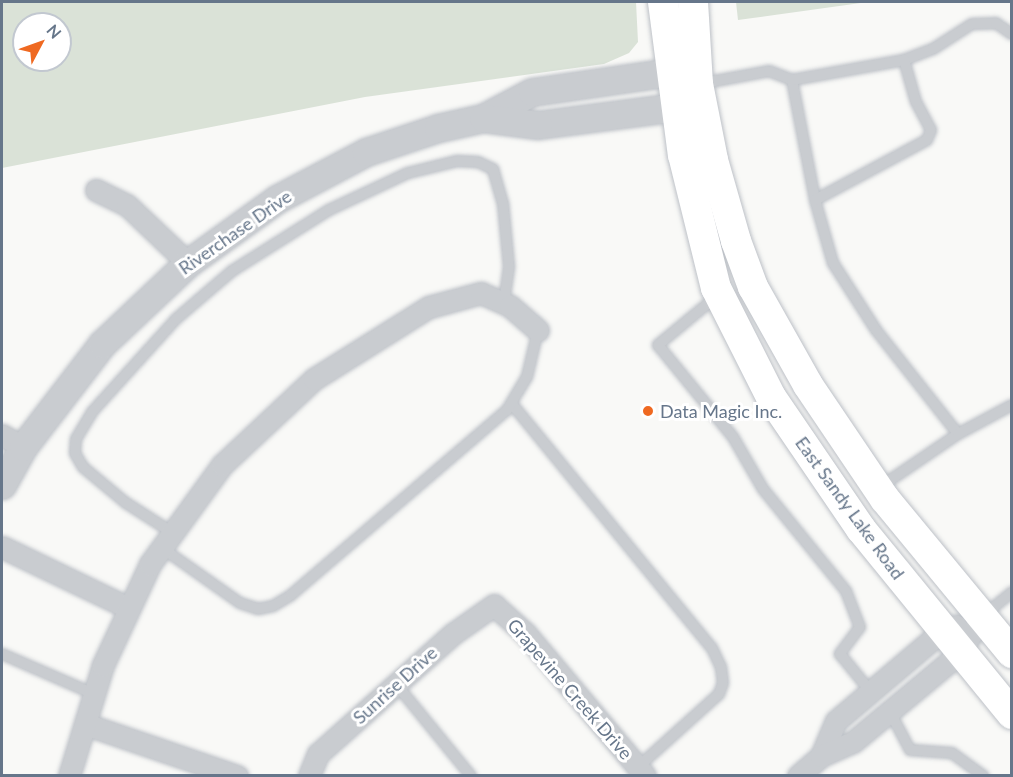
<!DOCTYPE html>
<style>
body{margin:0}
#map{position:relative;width:1013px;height:777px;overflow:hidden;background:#f9f9f7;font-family:Lato,sans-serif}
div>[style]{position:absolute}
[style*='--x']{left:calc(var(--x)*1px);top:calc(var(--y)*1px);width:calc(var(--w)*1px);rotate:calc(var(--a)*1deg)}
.green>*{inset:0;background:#dae2d7}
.roads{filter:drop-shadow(0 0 2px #bdc1c7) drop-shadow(0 0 2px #bdc1c7)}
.service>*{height:10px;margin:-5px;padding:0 5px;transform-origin:5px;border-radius:5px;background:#c9ccd0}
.minor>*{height:21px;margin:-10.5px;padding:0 10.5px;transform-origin:10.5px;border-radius:10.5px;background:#c9ccd0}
.tertiary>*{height:27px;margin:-13.5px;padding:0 13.5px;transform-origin:13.5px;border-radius:13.5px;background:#c9ccd0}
.secondary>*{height:30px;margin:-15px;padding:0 15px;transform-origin:15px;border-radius:15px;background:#fff}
.dots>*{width:16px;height:16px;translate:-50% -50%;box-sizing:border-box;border:3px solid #fff;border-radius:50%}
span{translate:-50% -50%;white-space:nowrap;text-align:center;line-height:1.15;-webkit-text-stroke:6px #fff;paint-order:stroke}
.street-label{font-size:18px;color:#66768a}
.poi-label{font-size:18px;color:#66768a}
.left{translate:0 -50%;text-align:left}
.frame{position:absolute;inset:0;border:3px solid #66768a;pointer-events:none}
.north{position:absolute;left:12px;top:12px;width:60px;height:60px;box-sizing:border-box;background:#fff;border:2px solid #c2c8d0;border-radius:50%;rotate:49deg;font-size:16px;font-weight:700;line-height:24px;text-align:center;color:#66768a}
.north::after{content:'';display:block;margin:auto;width:21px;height:27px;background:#ef6921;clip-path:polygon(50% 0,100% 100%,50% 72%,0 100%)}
</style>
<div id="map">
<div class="green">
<div style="clip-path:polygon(evenodd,2px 2px,636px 2px,638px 42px,629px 53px,604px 64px,365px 97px,2px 168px,2px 2px,24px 24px,60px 24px,60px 60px,24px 60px,24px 24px)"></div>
<div style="clip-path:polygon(736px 2px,868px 2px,738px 20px)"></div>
</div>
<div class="roads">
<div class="service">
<div style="--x:792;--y:80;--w:122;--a:79.1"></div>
<div style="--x:815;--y:200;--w:66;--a:74.1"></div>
<div style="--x:833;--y:263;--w:80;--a:57.3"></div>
<div style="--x:876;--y:330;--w:132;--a:51.7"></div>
<div style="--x:699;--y:84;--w:71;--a:-10.5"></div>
<div style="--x:769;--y:71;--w:25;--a:21"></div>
<div style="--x:792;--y:80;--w:114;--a:-10.1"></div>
<div style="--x:904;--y:60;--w:31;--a:-21"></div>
<div style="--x:933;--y:49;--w:46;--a:-32.7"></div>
<div style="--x:972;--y:24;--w:24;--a:-2"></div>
<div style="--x:996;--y:23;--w:19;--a:35"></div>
<div style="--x:815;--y:200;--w:127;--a:-28.2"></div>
<div style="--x:927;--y:140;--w:11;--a:-68"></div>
<div style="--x:931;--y:130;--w:32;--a:-118"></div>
<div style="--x:916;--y:102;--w:44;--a:-105.9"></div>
<div style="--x:717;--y:296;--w:77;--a:140.3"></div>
<div style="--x:658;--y:345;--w:119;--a:50.8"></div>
<div style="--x:733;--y:437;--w:60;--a:60"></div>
<div style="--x:763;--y:489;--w:132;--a:50.9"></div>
<div style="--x:846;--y:591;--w:39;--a:69"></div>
<div style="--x:860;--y:627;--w:34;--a:127"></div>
<div style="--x:840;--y:654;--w:49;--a:50.8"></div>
<div style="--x:512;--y:404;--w:315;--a:50.7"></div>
<div style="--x:712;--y:648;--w:21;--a:65"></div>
<div style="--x:721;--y:667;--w:16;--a:83"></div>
<div style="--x:723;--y:683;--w:12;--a:110"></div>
<div style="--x:719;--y:694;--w:109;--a:138"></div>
<div style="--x:880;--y:487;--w:94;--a:-34.2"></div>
<div style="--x:958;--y:434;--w:61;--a:-28.2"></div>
<div style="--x:173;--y:533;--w:56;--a:-147.4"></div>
<div style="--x:126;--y:503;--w:56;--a:-140.1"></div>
<div style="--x:83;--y:467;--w:16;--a:-120"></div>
<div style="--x:75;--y:453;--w:14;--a:-86"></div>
<div style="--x:76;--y:439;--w:31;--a:-59"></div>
<div style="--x:92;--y:412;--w:125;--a:-47.9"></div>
<div style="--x:176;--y:319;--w:74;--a:-40.6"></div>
<div style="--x:232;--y:271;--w:115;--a:-32.2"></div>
<div style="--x:329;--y:210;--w:87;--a:-25.1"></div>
<div style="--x:408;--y:173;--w:50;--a:-13.8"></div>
<div style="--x:457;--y:161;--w:21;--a:3"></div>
<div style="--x:478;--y:162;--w:17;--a:25"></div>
<div style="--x:493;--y:169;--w:35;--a:74"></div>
<div style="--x:503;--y:203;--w:64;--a:84.6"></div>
<div style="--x:509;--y:267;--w:36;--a:98"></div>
<div style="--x:162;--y:548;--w:95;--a:35.2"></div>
<div style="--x:240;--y:603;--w:19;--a:18"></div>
<div style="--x:258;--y:609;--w:15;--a:-11"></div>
<div style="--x:273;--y:606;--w:21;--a:-31"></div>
<div style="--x:291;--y:595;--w:284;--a:-40.6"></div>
<div style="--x:507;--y:410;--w:39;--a:-59"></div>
<div style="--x:527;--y:377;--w:48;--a:-76.8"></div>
<div style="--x:984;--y:615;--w:36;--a:-39"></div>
<div style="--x:2;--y:654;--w:100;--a:23.5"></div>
<div style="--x:396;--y:684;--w:119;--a:50.8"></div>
<div style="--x:890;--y:712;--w:43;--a:62.2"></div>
<div style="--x:910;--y:750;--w:42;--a:4.1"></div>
<div style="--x:952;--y:753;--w:39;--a:36"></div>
</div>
<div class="minor">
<div style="--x:96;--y:190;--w:34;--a:26"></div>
<div style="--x:127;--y:205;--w:84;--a:43.6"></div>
<div style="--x:2;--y:435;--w:24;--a:30"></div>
<div style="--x:2;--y:547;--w:141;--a:25.7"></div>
<div style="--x:85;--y:724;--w:161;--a:18.9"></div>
<div style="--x:821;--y:756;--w:38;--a:-67"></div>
<div style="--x:836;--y:721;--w:139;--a:-40.3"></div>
<div style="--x:942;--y:631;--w:15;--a:-20"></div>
<div style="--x:69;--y:776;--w:116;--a:-73"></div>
<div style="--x:103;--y:665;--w:111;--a:-65"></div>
<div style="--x:150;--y:564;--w:122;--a:-54"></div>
<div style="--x:222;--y:465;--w:126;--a:-43.1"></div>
<div style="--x:314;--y:379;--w:136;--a:-32.1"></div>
<div style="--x:429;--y:307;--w:54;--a:-15.1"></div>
<div style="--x:481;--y:293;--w:32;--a:24"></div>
<div style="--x:510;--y:306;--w:37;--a:41"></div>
<div style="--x:309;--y:776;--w:24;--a:-68"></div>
<div style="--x:318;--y:754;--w:182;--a:-41.7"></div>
<div style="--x:454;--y:633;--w:49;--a:-35"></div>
<div style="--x:494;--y:605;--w:43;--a:42.2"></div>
<div style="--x:526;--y:634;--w:185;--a:50"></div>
<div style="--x:798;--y:776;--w:30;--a:-41"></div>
<div style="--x:821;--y:756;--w:35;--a:-24"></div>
<div style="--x:853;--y:742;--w:139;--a:-39.8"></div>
<div style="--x:960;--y:653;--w:42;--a:-59.7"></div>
</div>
<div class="tertiary">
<div style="--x:2;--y:485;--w:43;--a:-61.1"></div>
<div style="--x:23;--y:447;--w:130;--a:-52.5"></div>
<div style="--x:102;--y:344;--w:118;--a:-43.3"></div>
<div style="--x:188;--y:263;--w:110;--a:-35.7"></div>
<div style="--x:277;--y:199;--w:101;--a:-27.8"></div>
<div style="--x:366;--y:152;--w:76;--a:-18.4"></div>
<div style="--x:438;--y:128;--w:46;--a:-12.5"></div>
<div style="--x:483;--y:118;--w:55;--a:-28"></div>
<div style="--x:532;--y:92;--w:139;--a:-8.2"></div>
<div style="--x:670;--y:72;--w:30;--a:23"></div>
<div style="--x:698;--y:84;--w:32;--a:134"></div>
<div style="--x:676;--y:107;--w:139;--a:172.6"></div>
<div style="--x:538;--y:125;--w:55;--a:-172.7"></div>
</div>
<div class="secondary">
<div style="--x:663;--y:2;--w:154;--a:82.6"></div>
<div style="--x:683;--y:155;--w:137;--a:76.1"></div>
<div style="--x:716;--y:288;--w:122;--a:63.2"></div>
<div style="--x:771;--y:397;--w:160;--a:55.7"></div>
<div style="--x:861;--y:529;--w:239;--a:50.8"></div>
<div style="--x:693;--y:2;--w:82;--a:86.5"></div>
<div style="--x:698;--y:84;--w:77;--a:78.8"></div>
<div style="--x:713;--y:160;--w:84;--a:74.1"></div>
<div style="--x:736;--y:241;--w:49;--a:69.7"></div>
<div style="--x:753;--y:287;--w:112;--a:60.7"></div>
<div style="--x:808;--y:385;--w:138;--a:56"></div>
<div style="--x:885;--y:499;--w:200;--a:50.5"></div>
</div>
</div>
<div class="dots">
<div style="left:648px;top:411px;background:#ef6921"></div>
</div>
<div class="street-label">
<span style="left:235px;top:232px;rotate:-35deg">Riverchase Drive</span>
<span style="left:850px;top:508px;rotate:54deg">East Sandy Lake Road</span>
<span style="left:395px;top:685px;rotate:-42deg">Sunrise Drive</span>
<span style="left:570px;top:689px;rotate:49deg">Grapevine Creek Drive</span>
</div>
<div class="poi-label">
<span class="left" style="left:660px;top:411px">Data Magic Inc.</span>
</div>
<div class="frame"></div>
<div class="north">N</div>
</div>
